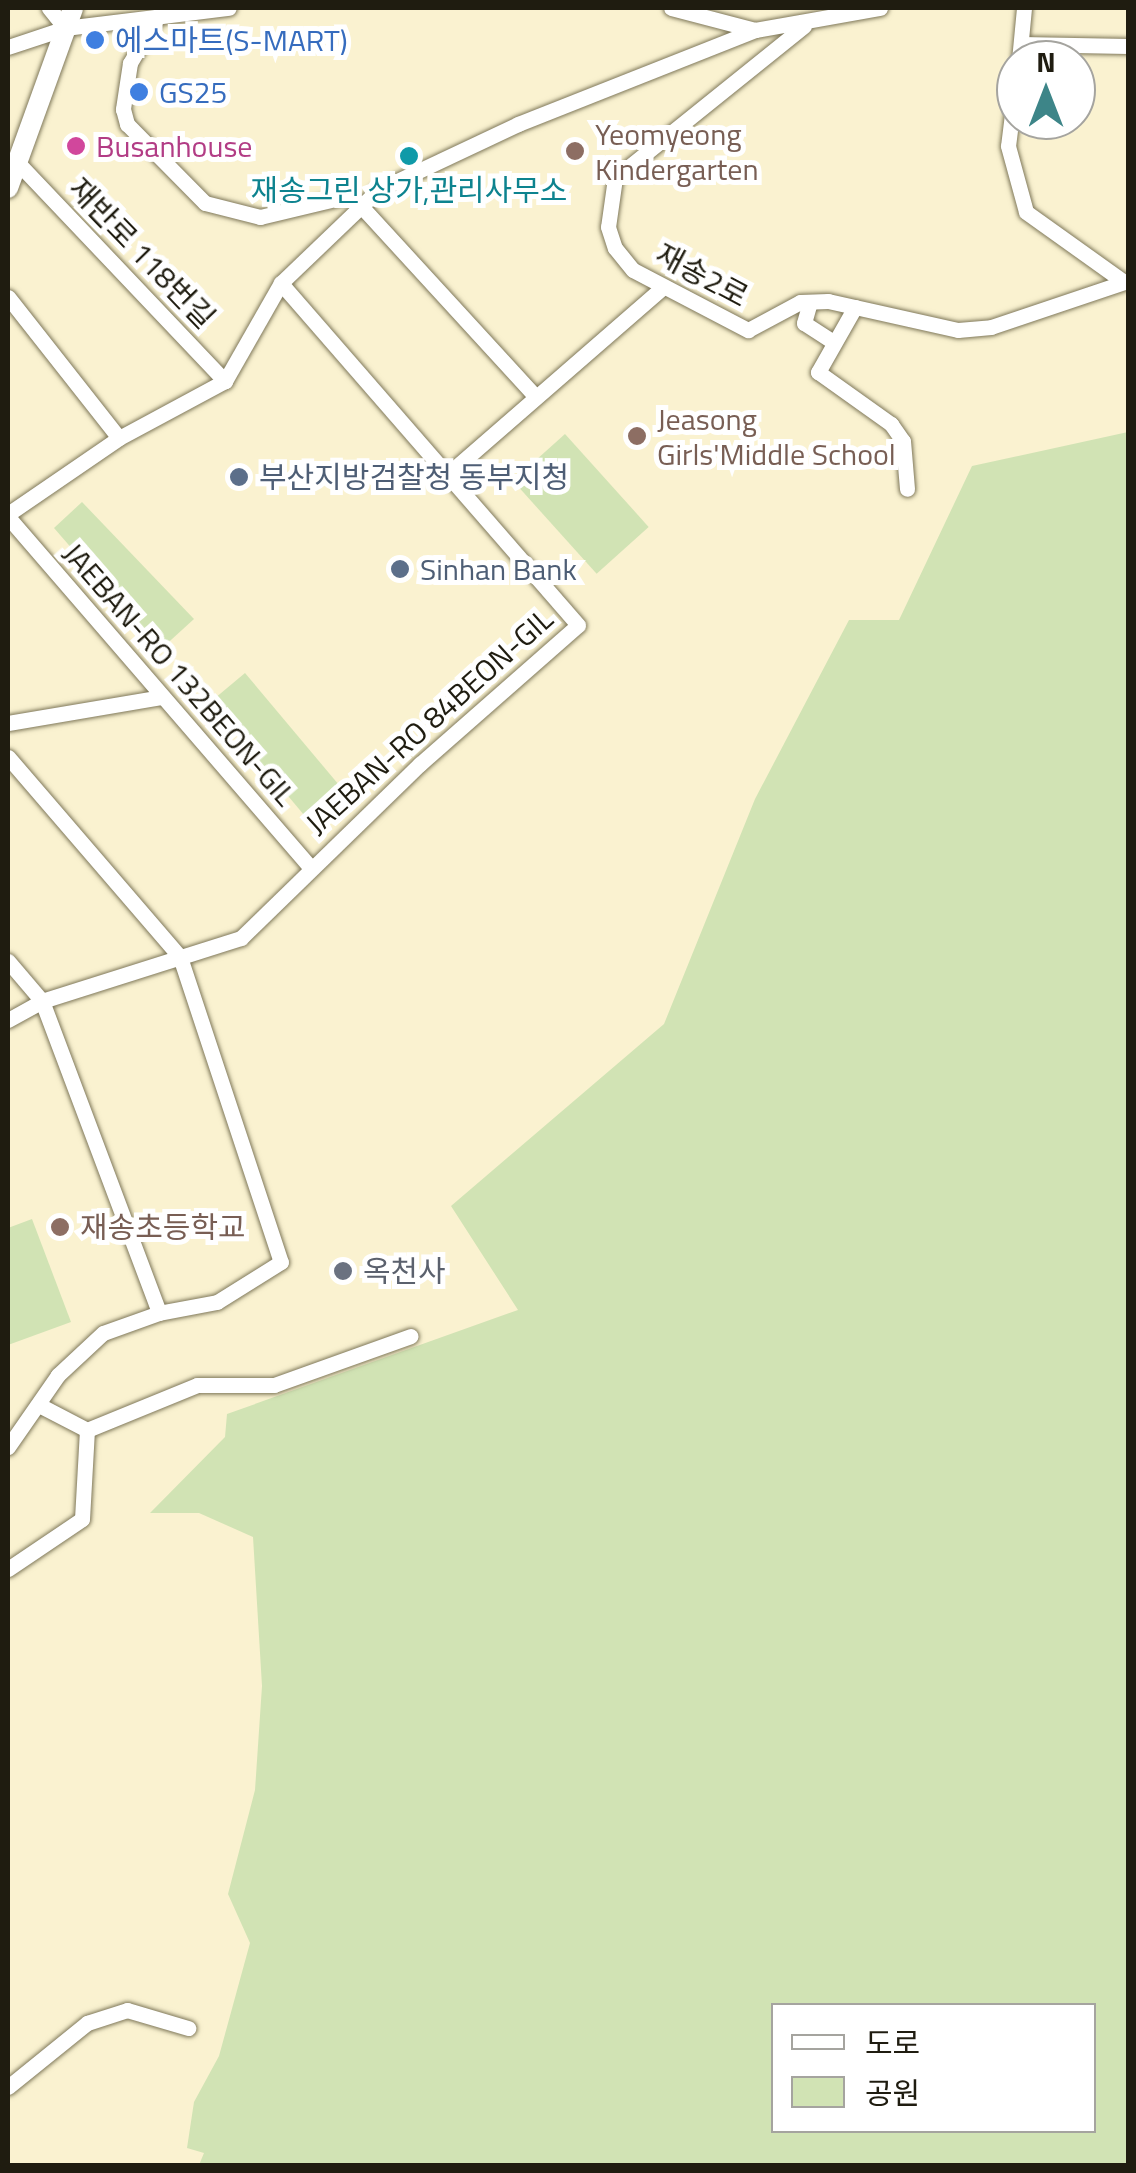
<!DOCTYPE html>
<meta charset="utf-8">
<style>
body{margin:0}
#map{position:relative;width:1136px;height:2173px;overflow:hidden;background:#faf2d0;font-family:"Titillium Web","Noto Sans KR",sans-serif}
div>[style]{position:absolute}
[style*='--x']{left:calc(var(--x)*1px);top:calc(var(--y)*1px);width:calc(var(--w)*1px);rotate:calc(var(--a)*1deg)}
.green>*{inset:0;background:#d1e3b4;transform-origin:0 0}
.roads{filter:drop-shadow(0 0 2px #7f785a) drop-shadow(0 0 2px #7f785a)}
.street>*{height:15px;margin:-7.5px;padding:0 7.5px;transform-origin:7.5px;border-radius:7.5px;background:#fff}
.secondary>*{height:20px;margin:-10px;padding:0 10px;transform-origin:10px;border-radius:10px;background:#fff}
.dots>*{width:28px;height:28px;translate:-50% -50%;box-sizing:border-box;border:5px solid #fff;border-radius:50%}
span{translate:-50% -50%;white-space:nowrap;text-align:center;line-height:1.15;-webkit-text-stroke:10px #fff;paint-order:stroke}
.shop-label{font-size:30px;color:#366cbe}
.left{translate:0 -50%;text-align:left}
.education-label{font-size:30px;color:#785e54}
.hotel-label{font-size:30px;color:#b23c85}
.culture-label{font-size:30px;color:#0d838f}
.street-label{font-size:30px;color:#1f1c10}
.service-label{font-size:30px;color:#4e5e75}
.worship-label{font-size:30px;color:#5b616d}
.frame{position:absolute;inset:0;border:10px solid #1f1c10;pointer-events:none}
.legend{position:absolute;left:771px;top:2003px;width:325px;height:130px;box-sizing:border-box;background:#fff;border:2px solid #a5a49f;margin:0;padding:12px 18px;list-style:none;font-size:30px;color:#1f1c10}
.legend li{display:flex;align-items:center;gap:20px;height:50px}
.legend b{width:50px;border:2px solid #a5a49f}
.north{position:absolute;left:996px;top:40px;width:100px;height:100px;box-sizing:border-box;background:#fff;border:2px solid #a5a49f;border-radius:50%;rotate:0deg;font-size:28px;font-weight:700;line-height:40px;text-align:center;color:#1f1c10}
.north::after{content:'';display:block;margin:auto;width:35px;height:45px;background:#3d8588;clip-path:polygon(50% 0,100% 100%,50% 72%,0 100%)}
</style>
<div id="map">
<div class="green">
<div style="clip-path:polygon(evenodd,1128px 432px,1128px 2165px,199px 2165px,204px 2153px,187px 2148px,194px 2102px,219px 2056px,250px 1943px,228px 1894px,255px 1790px,262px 1686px,253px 1537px,199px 1513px,150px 1513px,225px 1437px,227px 1414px,518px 1310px,451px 1206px,664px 1024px,755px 799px,849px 620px,899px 620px,972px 466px,1128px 432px,774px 2006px,1094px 2006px,1094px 2130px,774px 2130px,774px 2006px)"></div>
<div style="left:565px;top:434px;width:125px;height:70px;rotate:48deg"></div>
<div style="clip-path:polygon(82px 502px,194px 619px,160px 650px,54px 528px)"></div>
<div style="left:245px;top:673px;width:160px;height:46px;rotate:50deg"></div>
<div style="clip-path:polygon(32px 1219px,71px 1322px,8px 1345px,8px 1228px)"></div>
</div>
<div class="roads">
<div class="street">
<div style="--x:49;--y:8;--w:26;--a:51"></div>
<div style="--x:671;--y:8;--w:87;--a:14.7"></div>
<div style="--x:755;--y:30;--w:127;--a:-10"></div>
<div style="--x:158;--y:16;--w:55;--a:120.8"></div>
<div style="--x:130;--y:63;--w:47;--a:98.7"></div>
<div style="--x:123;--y:109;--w:16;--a:75"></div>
<div style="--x:127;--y:124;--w:111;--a:45.4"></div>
<div style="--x:205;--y:203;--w:57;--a:14.3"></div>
<div style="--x:260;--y:217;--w:86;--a:-13.4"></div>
<div style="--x:804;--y:26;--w:243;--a:141.2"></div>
<div style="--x:615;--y:178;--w:49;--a:98.1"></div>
<div style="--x:608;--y:227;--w:22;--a:72"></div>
<div style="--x:615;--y:248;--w:28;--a:51"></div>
<div style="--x:633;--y:270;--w:130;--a:27.6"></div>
<div style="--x:748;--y:330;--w:59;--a:-28.3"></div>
<div style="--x:800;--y:302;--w:28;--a:-2"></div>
<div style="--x:828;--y:301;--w:133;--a:12.6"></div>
<div style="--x:958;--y:330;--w:33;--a:-5"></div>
<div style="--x:991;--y:327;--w:145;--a:-18.6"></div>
<div style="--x:1021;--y:44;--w:107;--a:1.1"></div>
<div style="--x:8;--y:47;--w:60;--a:-18.4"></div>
<div style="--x:65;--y:28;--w:165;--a:-7"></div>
<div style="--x:1019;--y:60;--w:52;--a:-84.5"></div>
<div style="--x:1016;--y:82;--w:64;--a:97.1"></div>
<div style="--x:1008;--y:146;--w:68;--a:74.7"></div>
<div style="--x:1026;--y:212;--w:120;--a:35.5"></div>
<div style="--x:18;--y:163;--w:301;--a:46.5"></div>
<div style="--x:361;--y:206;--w:258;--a:47.5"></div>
<div style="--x:8;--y:297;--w:179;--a:51.8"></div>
<div style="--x:810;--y:302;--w:22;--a:106"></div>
<div style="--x:804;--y:323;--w:35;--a:33"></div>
<div style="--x:855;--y:307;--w:75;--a:119.6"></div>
<div style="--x:818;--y:372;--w:90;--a:35.5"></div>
<div style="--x:891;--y:424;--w:21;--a:55"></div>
<div style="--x:903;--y:441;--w:48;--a:85.2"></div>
<div style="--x:448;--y:474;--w:282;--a:-41"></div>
<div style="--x:8;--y:514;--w:135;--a:-34.4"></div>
<div style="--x:119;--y:438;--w:120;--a:-28.3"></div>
<div style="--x:225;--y:381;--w:113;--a:-60.3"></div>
<div style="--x:281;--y:283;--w:134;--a:-43.8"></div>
<div style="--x:378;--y:190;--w:155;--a:-25.2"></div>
<div style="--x:518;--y:124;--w:255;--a:-21.6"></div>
<div style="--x:8;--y:517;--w:462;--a:49.2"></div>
<div style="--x:8;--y:723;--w:155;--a:-9.6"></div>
<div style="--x:8;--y:757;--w:264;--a:49.3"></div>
<div style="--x:180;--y:957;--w:321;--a:71.7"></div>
<div style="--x:281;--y:1262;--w:75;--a:148"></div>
<div style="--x:217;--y:1302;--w:59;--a:169.3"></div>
<div style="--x:159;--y:1313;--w:59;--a:160.3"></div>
<div style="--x:103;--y:1333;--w:62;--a:137"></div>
<div style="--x:58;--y:1375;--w:88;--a:124.8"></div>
<div style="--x:8;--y:961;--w:52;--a:49.6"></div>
<div style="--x:42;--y:1001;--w:333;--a:69.4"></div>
<div style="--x:8;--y:1020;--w:39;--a:-29"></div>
<div style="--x:42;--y:1001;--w:209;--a:-17.6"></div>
<div style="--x:241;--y:938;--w:250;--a:-44.2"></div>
<div style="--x:420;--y:764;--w:210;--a:-41.3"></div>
<div style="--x:578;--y:625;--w:453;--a:-131"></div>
<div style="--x:39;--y:1405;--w:54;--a:27.5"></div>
<div style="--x:87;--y:1430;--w:119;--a:-22.2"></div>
<div style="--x:197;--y:1385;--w:77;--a:0"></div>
<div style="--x:274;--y:1385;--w:145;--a:-19.7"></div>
<div style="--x:8;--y:1569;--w:89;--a:-34"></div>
<div style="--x:82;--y:1519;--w:89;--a:-86.8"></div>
<div style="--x:8;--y:2087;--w:102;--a:-39"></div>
<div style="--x:87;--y:2023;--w:42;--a:-18"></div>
<div style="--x:127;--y:2010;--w:64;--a:16.4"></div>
</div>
<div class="secondary">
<div style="--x:8;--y:188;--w:191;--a:-70.1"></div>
</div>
</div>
<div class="dots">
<div style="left:95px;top:40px;background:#3f7fe0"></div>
<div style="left:139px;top:92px;background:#3f7fe0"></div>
<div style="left:76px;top:146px;background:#d1479c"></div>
<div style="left:575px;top:151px;background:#8d6e63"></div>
<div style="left:409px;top:156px;background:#0f9aa8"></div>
<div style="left:637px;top:436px;background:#8d6e63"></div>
<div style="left:239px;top:477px;background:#5c6f8a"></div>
<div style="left:400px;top:569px;background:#5c6f8a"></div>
<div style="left:60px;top:1227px;background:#8d6e63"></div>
<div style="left:343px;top:1271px;background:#6b7280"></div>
</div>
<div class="shop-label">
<span class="left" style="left:115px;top:40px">에스마트(S-MART)</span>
<span class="left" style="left:159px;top:92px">GS25</span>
</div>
<div class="education-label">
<span class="left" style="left:595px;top:151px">Yeomyeong<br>Kindergarten</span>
<span class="left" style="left:657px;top:436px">Jeasong<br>Girls'Middle School</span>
<span class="left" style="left:80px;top:1227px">재송초등학교</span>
</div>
<div class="hotel-label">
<span class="left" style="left:96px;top:146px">Busanhouse</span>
</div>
<div class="culture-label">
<span style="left:409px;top:190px">재송그린 상가,관리사무소</span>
</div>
<div class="street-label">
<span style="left:142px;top:253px;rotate:46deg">재반로 118번길</span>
<span style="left:702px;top:275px;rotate:28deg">재송2로</span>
<span style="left:180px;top:674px;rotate:49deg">JAEBAN-RO 132BEON-GIL</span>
<span style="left:429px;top:721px;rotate:-42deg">JAEBAN-RO 84BEON-GIL</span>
</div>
<div class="service-label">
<span class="left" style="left:259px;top:477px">부산지방검찰청 동부지청</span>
<span class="left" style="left:420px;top:569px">Sinhan Bank</span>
</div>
<div class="worship-label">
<span class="left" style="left:363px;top:1271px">옥천사</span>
</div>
<div class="frame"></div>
<ul class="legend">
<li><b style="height:12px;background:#fff"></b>도로</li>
<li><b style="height:28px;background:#d1e3b4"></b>공원</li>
</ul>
<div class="north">N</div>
</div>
